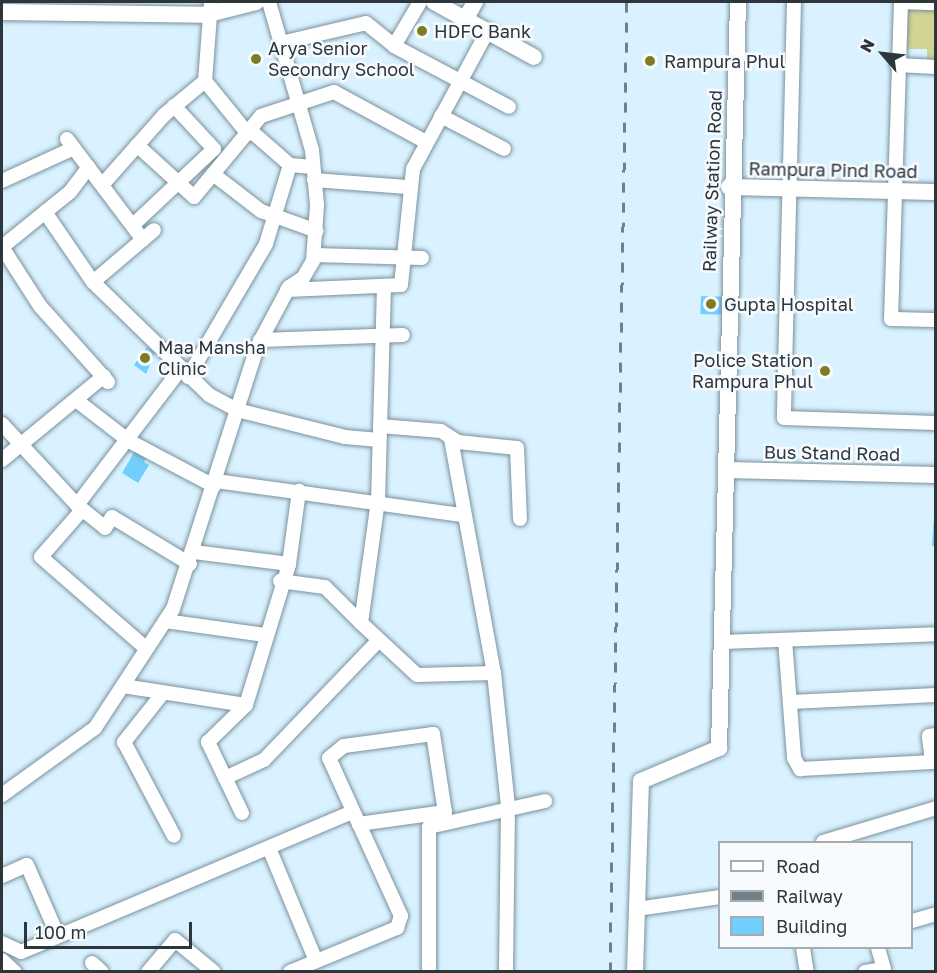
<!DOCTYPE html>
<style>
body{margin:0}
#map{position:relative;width:937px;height:973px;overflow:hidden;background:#daf2ff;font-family:"Golos Text",sans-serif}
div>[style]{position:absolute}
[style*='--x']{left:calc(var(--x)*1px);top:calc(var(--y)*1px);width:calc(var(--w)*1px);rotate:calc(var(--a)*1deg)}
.green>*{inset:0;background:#d2d494}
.building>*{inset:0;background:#71cffd;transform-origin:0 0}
.roads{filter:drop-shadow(0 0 2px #7b919d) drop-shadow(0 0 2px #7b919d)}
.minor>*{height:14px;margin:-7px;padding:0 7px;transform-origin:7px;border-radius:7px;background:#fff}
.tertiary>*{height:16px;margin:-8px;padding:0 8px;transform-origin:8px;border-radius:8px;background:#fff}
.rail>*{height:3px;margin-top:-1.5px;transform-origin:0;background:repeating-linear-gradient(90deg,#728189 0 10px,transparent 0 20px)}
.dots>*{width:16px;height:16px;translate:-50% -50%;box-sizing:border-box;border:3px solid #f7fbfe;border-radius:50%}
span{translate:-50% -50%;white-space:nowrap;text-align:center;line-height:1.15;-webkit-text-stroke:5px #f7fbfe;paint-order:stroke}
.poi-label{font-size:18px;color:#2d363b}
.left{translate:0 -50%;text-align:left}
.right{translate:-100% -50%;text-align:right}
.street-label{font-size:18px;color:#2d363b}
.frame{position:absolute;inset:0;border:3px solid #2d363b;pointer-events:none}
.legend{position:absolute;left:718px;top:841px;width:195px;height:108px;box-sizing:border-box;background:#f7fbfe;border:2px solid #a6acb0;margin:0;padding:8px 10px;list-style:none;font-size:18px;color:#2d363b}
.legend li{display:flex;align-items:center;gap:12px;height:30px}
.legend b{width:30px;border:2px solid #a6acb0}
.north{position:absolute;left:853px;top:24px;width:60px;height:60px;-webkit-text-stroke:4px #f7fbfe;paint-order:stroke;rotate:298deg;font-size:16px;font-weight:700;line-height:24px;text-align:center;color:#2d363b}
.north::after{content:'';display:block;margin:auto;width:21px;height:27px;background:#2d363b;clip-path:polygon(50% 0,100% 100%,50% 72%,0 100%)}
.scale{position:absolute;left:24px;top:922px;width:168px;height:27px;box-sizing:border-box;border:3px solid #2d363b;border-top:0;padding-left:8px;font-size:18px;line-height:21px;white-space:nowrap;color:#2d363b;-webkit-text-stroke:4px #f7fbfe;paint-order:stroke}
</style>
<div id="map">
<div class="green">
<div style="clip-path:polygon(903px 6px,935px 7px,935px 64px,927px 64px,927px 49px,902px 49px)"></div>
</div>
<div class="building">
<div style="left:701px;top:296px;width:24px;height:18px;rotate:2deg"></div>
<div style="clip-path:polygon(147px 347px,155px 352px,146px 374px,134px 365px)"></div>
<div style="clip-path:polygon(136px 449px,147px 456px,144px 462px,149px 465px,138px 483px,122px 473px)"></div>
<div style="clip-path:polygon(934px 517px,936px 517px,936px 546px,932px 546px)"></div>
</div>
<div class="roads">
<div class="minor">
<div style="--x:211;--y:2;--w:79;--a:94.3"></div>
<div style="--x:205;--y:81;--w:68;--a:50.9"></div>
<div style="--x:794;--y:2;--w:416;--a:91.4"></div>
<div style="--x:784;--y:418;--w:152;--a:1.9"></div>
<div style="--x:901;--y:2;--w:317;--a:91.8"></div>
<div style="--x:891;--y:319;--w:45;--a:1.3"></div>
<div style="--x:901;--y:2;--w:35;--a:2"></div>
<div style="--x:281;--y:43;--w:87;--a:-13.2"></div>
<div style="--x:366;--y:23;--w:36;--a:39"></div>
<div style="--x:394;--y:46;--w:130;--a:27.9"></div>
<div style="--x:394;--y:46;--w:51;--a:-59.4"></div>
<div style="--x:897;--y:65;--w:39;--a:3"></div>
<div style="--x:441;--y:116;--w:71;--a:27.6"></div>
<div style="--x:251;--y:131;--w:52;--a:41.1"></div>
<div style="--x:290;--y:165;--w:23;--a:5"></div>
<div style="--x:67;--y:139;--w:126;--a:53"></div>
<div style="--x:137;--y:145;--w:77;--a:42.4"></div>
<div style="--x:194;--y:197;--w:105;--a:-50.4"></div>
<div style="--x:261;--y:116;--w:77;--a:-18.2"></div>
<div style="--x:334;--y:92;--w:105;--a:28.5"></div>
<div style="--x:213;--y:174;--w:61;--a:37.6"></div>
<div style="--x:261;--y:211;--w:59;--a:19.7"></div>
<div style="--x:314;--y:180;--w:93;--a:4.3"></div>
<div style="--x:2;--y:181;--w:77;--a:-24.6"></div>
<div style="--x:103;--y:184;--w:92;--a:-48.5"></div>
<div style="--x:164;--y:115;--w:53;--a:-39.7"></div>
<div style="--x:45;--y:212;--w:85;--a:55.6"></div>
<div style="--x:93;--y:282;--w:162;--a:44.2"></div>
<div style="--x:209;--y:395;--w:32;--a:28"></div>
<div style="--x:237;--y:410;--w:111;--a:14"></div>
<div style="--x:345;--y:437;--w:34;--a:5"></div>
<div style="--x:133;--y:225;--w:111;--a:-43.2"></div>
<div style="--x:214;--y:149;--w:59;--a:-132.9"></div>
<div style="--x:2;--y:247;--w:70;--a:57.2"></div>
<div style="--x:40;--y:306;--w:102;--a:48.2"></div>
<div style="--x:2;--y:247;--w:87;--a:-39"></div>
<div style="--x:70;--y:192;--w:31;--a:-53"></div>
<div style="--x:314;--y:255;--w:108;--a:1.6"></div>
<div style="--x:93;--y:282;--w:80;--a:-40.4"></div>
<div style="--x:287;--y:290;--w:114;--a:-2.5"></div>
<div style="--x:401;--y:285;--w:117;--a:-84.1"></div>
<div style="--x:413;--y:169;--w:156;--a:-61.6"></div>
<div style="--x:260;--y:340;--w:143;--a:-2"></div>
<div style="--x:188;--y:377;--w:154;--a:-59.6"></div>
<div style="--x:266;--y:244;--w:83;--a:-73.1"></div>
<div style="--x:76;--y:400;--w:67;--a:37.7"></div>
<div style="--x:129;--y:441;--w:96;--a:27.9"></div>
<div style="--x:2;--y:424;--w:110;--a:47.2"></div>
<div style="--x:77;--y:505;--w:36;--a:39"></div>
<div style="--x:105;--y:528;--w:13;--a:-58"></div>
<div style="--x:112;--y:517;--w:91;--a:31.1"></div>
<div style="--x:380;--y:426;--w:61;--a:4.7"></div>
<div style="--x:441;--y:431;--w:20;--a:33"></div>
<div style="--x:458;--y:442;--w:59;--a:5.8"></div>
<div style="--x:517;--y:448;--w:71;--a:87.6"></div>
<div style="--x:451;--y:439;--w:238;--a:79.6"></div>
<div style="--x:494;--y:673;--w:134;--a:84"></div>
<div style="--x:508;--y:806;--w:166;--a:90.7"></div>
<div style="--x:2;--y:460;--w:132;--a:-39.5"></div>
<div style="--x:216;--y:481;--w:247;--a:7.9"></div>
<div style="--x:77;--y:505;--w:170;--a:-52.7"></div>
<div style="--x:82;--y:510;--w:62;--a:131.1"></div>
<div style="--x:41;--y:557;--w:140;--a:41"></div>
<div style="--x:194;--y:552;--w:96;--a:7.2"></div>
<div style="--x:280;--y:581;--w:45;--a:7.6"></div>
<div style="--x:325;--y:587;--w:51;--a:45"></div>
<div style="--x:361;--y:623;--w:123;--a:-82.1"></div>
<div style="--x:378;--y:501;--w:215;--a:-88.4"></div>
<div style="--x:165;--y:621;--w:101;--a:8"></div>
<div style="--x:361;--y:623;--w:76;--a:42.9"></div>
<div style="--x:417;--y:675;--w:77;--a:-1.5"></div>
<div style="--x:785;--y:640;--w:118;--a:85.6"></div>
<div style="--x:794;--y:758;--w:13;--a:61"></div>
<div style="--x:800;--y:769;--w:132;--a:-3"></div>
<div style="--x:932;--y:762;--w:26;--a:-97"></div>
<div style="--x:929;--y:736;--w:7;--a:-8"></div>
<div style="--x:722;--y:642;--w:214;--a:-2.1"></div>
<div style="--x:123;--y:686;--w:124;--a:8.8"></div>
<div style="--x:246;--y:705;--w:147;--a:-73"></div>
<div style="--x:289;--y:564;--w:74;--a:-82.2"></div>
<div style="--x:163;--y:693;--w:63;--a:128.5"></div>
<div style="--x:124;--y:742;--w:106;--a:62"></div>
<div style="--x:791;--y:702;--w:145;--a:-2.8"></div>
<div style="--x:225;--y:778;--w:43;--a:-24.8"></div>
<div style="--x:264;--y:760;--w:166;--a:-46.2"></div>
<div style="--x:2;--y:795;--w:115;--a:-35.8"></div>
<div style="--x:95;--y:728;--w:142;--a:-56.8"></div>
<div style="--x:173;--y:609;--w:275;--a:-72.2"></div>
<div style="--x:257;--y:347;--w:68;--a:-61.9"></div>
<div style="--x:289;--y:287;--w:17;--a:-33"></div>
<div style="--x:303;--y:278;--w:20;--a:-60"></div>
<div style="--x:313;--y:261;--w:56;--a:-85.9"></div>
<div style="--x:317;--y:205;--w:55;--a:-95.2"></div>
<div style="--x:312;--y:150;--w:154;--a:-106.2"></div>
<div style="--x:242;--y:813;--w:79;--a:-115.6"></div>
<div style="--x:208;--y:742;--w:53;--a:-44.2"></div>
<div style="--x:823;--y:842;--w:118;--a:-16.7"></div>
<div style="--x:269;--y:848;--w:122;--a:67.4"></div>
<div style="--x:2;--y:876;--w:27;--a:-24"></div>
<div style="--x:27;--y:865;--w:77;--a:66.4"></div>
<div style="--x:637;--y:909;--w:84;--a:-8.2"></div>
<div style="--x:912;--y:921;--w:25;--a:-16"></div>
<div style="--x:2;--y:943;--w:21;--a:25"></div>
<div style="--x:21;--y:952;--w:360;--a:-22.9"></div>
<div style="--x:803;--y:948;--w:24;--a:81"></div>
<div style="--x:2;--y:960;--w:18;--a:43"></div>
<div style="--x:92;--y:963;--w:13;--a:42"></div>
<div style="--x:148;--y:972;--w:42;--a:-49.8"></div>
<div style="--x:175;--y:940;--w:50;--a:39.4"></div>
<div style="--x:290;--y:972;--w:116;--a:-22.4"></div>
<div style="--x:397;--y:928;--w:13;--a:-72"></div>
<div style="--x:401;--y:916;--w:101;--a:-114.5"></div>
<div style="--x:359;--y:824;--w:72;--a:-114.4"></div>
<div style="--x:329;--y:758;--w:19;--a:-39"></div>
<div style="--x:344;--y:746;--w:90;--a:-7.7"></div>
<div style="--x:433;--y:734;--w:79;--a:81.3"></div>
<div style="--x:445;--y:812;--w:87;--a:172.1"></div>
<div style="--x:429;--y:972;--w:145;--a:-90"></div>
<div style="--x:429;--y:827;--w:119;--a:-12.6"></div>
<div style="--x:865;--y:972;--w:19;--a:-9"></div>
<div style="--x:884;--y:969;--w:22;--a:-106"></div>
</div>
<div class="tertiary">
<div style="--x:434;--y:2;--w:114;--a:28.8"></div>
<div style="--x:2;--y:12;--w:203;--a:0.8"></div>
<div style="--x:205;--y:15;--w:53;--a:-14.3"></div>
<div style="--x:465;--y:20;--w:21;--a:-61"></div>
<div style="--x:729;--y:187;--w:207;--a:1.4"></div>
<div style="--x:728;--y:470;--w:208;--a:1.4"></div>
<div style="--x:635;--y:972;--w:191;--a:-88.2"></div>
<div style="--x:641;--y:781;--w:85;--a:-22.9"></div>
<div style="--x:719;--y:748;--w:746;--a:-88.54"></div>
</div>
</div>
<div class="rail">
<div style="--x:610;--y:972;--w:970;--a:-89"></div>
</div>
<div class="dots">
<div style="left:422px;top:31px;background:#7c7c24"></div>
<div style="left:256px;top:59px;background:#7c7c24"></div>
<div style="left:650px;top:61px;background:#7c7c24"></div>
<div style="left:711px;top:304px;background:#7c7c24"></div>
<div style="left:145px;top:358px;background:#7c7c24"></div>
<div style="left:825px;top:371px;background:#7c7c24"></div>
</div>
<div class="poi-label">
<span class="left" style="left:434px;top:31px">HDFC Bank</span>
<span class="left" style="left:268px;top:59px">Arya Senior<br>Secondry School</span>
<span class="left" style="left:664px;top:61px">Rampura Phul</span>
<span class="left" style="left:724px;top:304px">Gupta Hospital</span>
<span class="left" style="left:158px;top:358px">Maa Mansha<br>Clinic</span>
<span class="right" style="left:813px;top:371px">Police Station<br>Rampura Phul</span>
</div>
<div class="street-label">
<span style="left:833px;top:170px;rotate:1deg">Rampura Pind Road</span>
<span style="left:712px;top:181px;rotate:-88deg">Railway Station Road</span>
<span style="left:832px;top:453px;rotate:1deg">Bus Stand Road</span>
</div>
<div class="frame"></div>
<ul class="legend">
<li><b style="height:8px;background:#fff"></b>Road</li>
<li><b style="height:8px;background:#728189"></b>Railway</li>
<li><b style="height:16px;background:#71cffd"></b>Building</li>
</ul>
<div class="north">N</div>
<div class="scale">100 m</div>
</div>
